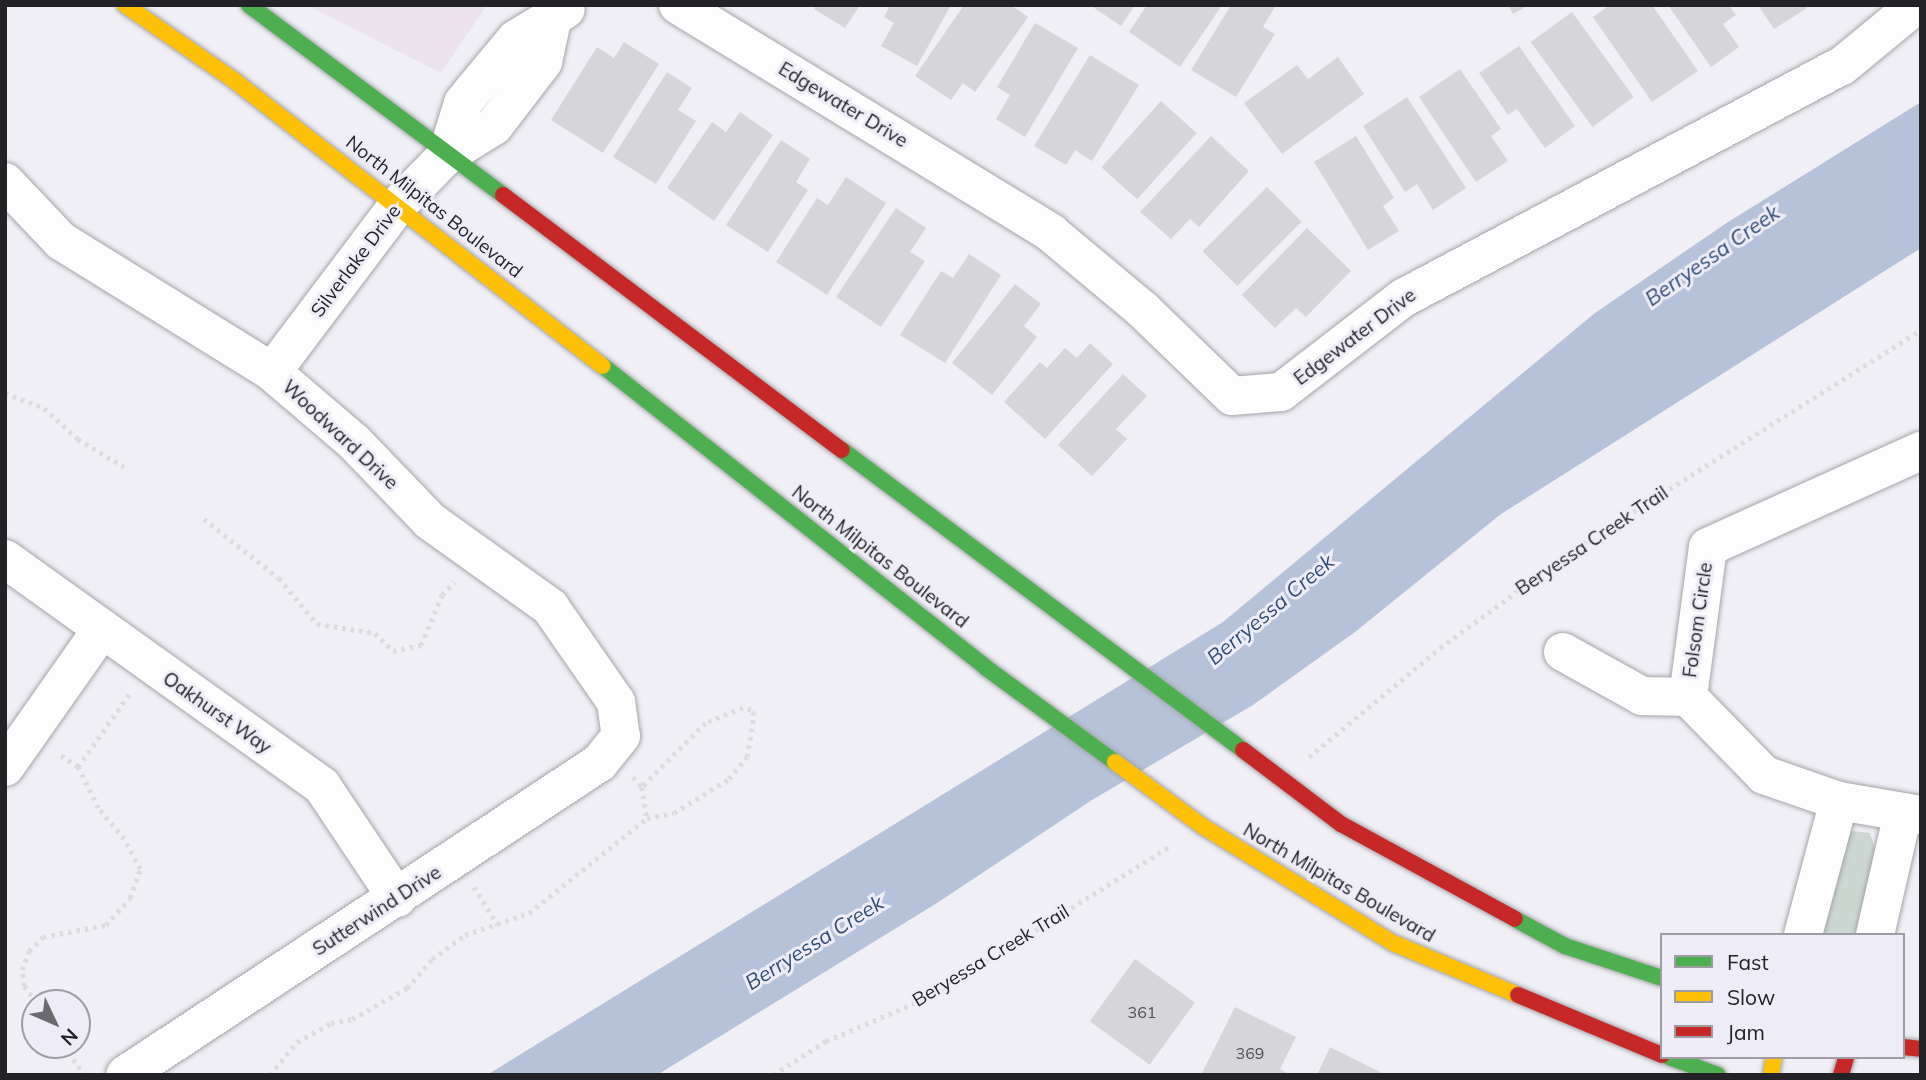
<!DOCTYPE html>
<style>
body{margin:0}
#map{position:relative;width:1926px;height:1080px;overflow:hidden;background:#f0eff5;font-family:Mulish,sans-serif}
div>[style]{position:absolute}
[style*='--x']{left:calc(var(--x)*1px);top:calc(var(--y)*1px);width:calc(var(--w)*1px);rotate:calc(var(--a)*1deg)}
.commercial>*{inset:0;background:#ebe2ee}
.green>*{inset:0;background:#ccd7d2}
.water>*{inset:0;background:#b5c2d9}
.building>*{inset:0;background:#d6d5da;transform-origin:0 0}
.path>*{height:4.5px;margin-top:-2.25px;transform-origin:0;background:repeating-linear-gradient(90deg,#dcdbde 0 3.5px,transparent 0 8.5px)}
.roads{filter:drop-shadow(0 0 2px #a5a4a9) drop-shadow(0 0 2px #a5a4a9)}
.street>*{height:38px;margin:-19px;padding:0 19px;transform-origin:19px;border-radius:19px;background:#fdfdfe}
.fast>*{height:16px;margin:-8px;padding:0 8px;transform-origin:8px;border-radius:8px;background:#4caf50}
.slow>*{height:16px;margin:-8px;padding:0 8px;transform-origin:8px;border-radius:8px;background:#ffc107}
.jam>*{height:16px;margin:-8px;padding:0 8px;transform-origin:8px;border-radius:8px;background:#c62828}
span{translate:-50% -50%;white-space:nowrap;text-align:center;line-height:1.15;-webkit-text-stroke:6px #eeedf7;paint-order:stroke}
.number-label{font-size:16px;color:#504f53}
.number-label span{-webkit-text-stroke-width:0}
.street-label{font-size:19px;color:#232226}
.water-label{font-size:21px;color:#304b76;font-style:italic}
.frame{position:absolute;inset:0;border:7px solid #232226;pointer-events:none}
.legend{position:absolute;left:1660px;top:933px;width:245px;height:126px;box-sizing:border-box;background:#eeedf7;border:2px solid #9d9ca3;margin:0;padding:9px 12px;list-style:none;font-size:21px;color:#232226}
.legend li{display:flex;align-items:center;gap:14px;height:35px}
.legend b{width:35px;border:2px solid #9d9ca3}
.north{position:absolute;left:21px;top:989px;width:70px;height:70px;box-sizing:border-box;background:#eeedf7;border:2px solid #9d9ca3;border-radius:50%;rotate:134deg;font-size:19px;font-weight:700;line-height:28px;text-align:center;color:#232226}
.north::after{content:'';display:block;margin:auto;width:24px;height:32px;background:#6b6a6e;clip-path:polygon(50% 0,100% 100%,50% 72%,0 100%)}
</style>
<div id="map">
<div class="commercial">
<div style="clip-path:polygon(306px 5px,487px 5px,441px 73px)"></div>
</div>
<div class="green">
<div style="clip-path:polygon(1853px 831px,1870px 833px,1875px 849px,1856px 935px,1822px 935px,1846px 835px)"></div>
</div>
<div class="water">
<div style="clip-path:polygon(1921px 102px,1921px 248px,1501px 514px,1355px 632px,1253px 705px,1092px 800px,937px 903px,657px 1075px,487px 1075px,1223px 622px,1595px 313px,1728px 222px)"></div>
</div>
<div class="building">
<div style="clip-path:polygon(816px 5px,860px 5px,845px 28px,814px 9px)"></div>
<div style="clip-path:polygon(890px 5px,951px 5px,917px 66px,881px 46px,894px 23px,884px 17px)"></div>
<div style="clip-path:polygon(964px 5px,1011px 5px,1028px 17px,975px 92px,963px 83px,951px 100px,915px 76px)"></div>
<div style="clip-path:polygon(1090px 5px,1135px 5px,1121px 26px)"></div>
<div style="clip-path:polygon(1147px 5px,1222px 5px,1180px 67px,1129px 32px)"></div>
<div style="clip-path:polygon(1231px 5px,1276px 5px,1263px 27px,1275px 34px,1236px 97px,1191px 70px)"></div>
<div style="clip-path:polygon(1508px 5px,1529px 5px,1513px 14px)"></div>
<div style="clip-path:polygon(1610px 5px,1652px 5px,1698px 71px,1652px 102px,1593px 17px)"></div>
<div style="clip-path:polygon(1668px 5px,1729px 5px,1736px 15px,1723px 24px,1739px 47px,1711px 67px)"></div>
<div style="clip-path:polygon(1758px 5px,1805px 5px,1807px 8px,1774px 29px)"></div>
<div style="left:1572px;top:12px;width:105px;height:51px;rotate:54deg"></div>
<div style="clip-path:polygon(1035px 23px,1078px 48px,1025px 137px,996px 119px,1010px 95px,997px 87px)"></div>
<div style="clip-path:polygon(624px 42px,659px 64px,603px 153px,551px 120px,597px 47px,614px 58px)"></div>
<div style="clip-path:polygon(1519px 46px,1575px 126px,1545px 148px,1517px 109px,1508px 115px,1479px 73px)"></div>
<div style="clip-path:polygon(1090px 55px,1139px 85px,1092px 161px,1075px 150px,1066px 165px,1034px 146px)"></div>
<div style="clip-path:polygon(1338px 57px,1364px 94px,1282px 154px,1244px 103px,1297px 65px,1308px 79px)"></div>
<div style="clip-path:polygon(1460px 69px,1501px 129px,1491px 136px,1508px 161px,1476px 182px,1419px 97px)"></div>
<div style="clip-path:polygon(667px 72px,692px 88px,678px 110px,696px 121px,656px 184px,613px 157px)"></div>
<div style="clip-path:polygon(1407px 97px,1466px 188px,1433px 210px,1417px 184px,1405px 192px,1363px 126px)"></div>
<div style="left:1161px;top:101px;width:48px;height:89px;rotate:42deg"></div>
<div style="clip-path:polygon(740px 112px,773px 135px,714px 221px,667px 188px,712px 122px,726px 132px)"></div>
<div style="clip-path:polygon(1211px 136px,1249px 171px,1199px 227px,1190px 219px,1171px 239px,1140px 212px)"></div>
<div style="clip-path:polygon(1356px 136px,1394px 198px,1383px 206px,1399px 231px,1368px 250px,1314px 162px)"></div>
<div style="clip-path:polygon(781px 140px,810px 159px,796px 182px,808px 190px,768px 252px,726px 225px)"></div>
<div style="clip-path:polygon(846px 177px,886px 203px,827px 295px,776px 262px,817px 198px,828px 205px)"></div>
<div style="left:1267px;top:187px;width:49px;height:91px;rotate:45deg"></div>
<div style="clip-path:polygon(896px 208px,926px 228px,910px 252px,925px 261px,881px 327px,836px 297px)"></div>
<div style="clip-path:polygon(1307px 228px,1351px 271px,1306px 317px,1296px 308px,1275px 328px,1242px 295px)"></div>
<div style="clip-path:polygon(969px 254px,1001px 275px,945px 363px,900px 335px,941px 271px,953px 278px)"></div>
<div style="clip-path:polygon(1015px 284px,1041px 304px,1024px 326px,1037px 337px,992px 395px,952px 363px)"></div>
<div style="clip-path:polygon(1090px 343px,1113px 364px,1045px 439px,1004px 402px,1040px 362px,1047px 368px,1065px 348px,1077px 358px)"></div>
<div style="clip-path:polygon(1123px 374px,1147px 396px,1116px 429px,1127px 439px,1092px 476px,1058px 445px)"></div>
<div style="left:1135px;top:959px;width:74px;height:77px;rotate:36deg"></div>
<div style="clip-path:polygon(1235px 1007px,1296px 1037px,1280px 1069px,1291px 1075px,1201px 1075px)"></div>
<div style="clip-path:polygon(1330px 1047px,1386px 1075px,1317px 1075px)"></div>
</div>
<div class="path">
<div style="--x:5;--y:393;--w:42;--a:21"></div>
<div style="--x:44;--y:408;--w:46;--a:42.4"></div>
<div style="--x:78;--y:439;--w:54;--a:31.3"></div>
<div style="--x:204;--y:519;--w:95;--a:38.2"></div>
<div style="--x:279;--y:578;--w:60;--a:50.4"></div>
<div style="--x:317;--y:624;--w:59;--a:8.8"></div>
<div style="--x:375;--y:633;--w:25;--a:45"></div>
<div style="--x:393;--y:651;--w:29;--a:-12"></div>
<div style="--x:421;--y:645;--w:54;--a:-67.2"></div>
<div style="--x:442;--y:595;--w:18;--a:-47"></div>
<div style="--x:1309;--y:757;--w:170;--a:-39.8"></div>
<div style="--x:1440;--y:648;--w:169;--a:-36.3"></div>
<div style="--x:1576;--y:548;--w:408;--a:-32.3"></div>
<div style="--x:78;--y:767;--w:90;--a:-54.9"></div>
<div style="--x:633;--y:777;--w:13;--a:48"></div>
<div style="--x:642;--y:787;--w:31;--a:81"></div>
<div style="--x:474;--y:887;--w:45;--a:57.7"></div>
<div style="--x:36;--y:1003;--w:21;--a:-125"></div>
<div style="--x:24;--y:986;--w:16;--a:-97"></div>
<div style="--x:22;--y:970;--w:20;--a:-70"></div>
<div style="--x:29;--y:951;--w:20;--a:-45"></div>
<div style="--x:43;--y:937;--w:64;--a:-10.8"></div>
<div style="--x:106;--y:925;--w:36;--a:-48"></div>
<div style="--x:130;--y:898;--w:31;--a:-71"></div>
<div style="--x:140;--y:869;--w:34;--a:-118"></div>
<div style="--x:124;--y:839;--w:40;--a:-130"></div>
<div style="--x:98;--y:808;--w:46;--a:-116"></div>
<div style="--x:78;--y:767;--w:24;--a:-147"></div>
<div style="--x:64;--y:1045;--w:36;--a:56"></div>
<div style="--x:270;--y:1075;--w:43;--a:-50.7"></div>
<div style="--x:297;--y:1042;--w:39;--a:-29"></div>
<div style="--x:331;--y:1023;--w:21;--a:-11"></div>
<div style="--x:352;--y:1019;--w:63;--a:-29.4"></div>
<div style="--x:407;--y:988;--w:38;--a:-49"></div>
<div style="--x:432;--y:959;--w:41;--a:-36"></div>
<div style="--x:465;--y:935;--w:68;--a:-19"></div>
<div style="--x:529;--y:913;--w:151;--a:-38.8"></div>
<div style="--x:647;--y:818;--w:27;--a:-10"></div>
<div style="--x:674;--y:813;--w:65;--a:-31.7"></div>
<div style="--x:729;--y:779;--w:28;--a:-51"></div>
<div style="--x:747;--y:757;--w:43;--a:-80.5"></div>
<div style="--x:754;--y:715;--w:6;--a:-121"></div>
<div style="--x:751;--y:710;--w:8;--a:-166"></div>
<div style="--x:743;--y:708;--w:40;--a:158"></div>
<div style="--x:706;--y:723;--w:91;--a:135"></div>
<div style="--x:773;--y:1075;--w:63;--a:-32.7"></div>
<div style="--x:826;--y:1041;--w:110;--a:-23.1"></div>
<div style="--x:927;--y:998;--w:285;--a:-32"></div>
</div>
<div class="roads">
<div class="street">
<div style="--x:678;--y:5;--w:437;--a:31.4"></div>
<div style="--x:1051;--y:233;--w:119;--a:39.9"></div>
<div style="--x:1142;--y:309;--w:125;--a:44"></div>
<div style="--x:1232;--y:396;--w:49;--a:-4.7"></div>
<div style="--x:1281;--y:392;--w:154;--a:-37.6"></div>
<div style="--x:1403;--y:298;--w:497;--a:-27.9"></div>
<div style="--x:1842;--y:66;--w:96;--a:-39.5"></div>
<div style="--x:447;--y:155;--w:54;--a:-72.9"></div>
<div style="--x:463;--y:103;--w:13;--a:-51"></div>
<div style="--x:471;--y:93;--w:70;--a:-50.2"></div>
<div style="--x:516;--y:39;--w:58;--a:-31"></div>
<div style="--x:5;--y:182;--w:81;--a:46.5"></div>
<div style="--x:61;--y:241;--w:248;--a:31.8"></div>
<div style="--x:272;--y:372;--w:108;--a:40.5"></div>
<div style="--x:354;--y:442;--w:110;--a:46.1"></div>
<div style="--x:430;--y:521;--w:148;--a:35.6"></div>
<div style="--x:550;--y:607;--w:116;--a:55.2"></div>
<div style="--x:616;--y:702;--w:34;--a:82"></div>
<div style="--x:621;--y:736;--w:35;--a:129"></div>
<div style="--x:599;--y:763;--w:567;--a:146.65"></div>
<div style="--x:272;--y:372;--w:209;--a:-53"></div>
<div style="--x:398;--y:205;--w:70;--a:-45.6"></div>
<div style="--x:447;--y:155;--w:55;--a:-31.7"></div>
<div style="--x:494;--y:126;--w:81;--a:-52.6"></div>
<div style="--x:543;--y:62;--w:43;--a:-77.9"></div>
<div style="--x:5;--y:559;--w:390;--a:35.6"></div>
<div style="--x:322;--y:786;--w:135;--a:56.2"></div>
<div style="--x:1563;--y:652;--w:90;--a:29.1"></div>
<div style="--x:1642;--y:696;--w:46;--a:1.2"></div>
<div style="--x:1688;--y:697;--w:151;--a:-82.4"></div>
<div style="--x:1708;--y:547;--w:234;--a:-24.3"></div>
<div style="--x:1688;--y:697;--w:109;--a:45.7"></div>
<div style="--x:1764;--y:775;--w:79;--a:19.1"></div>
<div style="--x:1839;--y:801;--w:83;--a:9.7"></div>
<div style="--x:5;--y:767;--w:165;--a:-54.9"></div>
<div style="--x:1803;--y:935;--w:139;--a:-75"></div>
<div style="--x:1875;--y:935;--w:125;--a:-77.1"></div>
</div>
<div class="fast">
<div style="--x:249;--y:5;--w:317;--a:36.8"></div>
<div style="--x:603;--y:366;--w:486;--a:38.2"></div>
<div style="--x:985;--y:667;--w:161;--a:36.2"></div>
<div style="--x:842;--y:450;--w:501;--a:36.8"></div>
<div style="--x:1515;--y:919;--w:57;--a:28.4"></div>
<div style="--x:1565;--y:946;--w:102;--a:18.3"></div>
<div style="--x:1669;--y:1057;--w:52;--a:20.2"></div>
</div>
<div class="slow">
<div style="--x:125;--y:5;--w:134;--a:34.6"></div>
<div style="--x:235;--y:81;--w:465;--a:37.8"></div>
<div style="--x:1115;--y:762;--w:108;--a:36.3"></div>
<div style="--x:1202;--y:826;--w:224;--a:31.5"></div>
<div style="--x:1393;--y:943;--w:135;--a:22.6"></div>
<div style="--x:1771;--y:1075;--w:18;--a:-81"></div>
</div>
<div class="jam">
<div style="--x:503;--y:195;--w:424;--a:37"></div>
<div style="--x:1243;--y:750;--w:123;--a:37.1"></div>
<div style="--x:1341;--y:824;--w:198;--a:28.6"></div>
<div style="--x:1518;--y:995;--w:156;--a:22.6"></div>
<div style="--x:1903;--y:1047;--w:18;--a:6"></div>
<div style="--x:1841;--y:1075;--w:19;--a:-74"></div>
</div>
</div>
<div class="number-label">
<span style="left:1142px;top:1012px">361</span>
<span style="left:1250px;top:1053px">369</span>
</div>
<div class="street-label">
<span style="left:843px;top:105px;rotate:31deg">Edgewater Drive</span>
<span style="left:434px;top:207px;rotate:38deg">North Milpitas Boulevard</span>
<span style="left:356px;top:261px;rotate:-53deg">Silverlake Drive</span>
<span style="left:1355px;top:337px;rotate:-37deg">Edgewater Drive</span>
<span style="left:340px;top:435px;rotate:43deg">Woodward Drive</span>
<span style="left:1592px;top:541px;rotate:-34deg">Beryessa Creek Trail</span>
<span style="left:880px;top:557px;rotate:38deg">North Milpitas Boulevard</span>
<span style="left:1698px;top:620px;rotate:-82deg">Folsom Circle</span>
<span style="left:217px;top:713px;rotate:35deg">Oakhurst Way</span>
<span style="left:1339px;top:883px;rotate:30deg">North Milpitas Boulevard</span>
<span style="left:377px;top:911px;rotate:-33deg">Sutterwind Drive</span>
<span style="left:991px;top:956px;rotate:-31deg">Beryessa Creek Trail</span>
</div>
<div class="water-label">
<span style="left:1712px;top:255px;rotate:-35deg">Berryessa Creek</span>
<span style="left:1270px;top:609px;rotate:-40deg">Berryessa Creek</span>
<span style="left:814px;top:942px;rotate:-32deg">Berryessa Creek</span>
</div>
<div class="frame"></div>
<ul class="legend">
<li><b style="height:9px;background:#4caf50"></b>Fast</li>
<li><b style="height:9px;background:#ffc107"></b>Slow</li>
<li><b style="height:9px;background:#c62828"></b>Jam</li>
</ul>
<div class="north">N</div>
</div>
